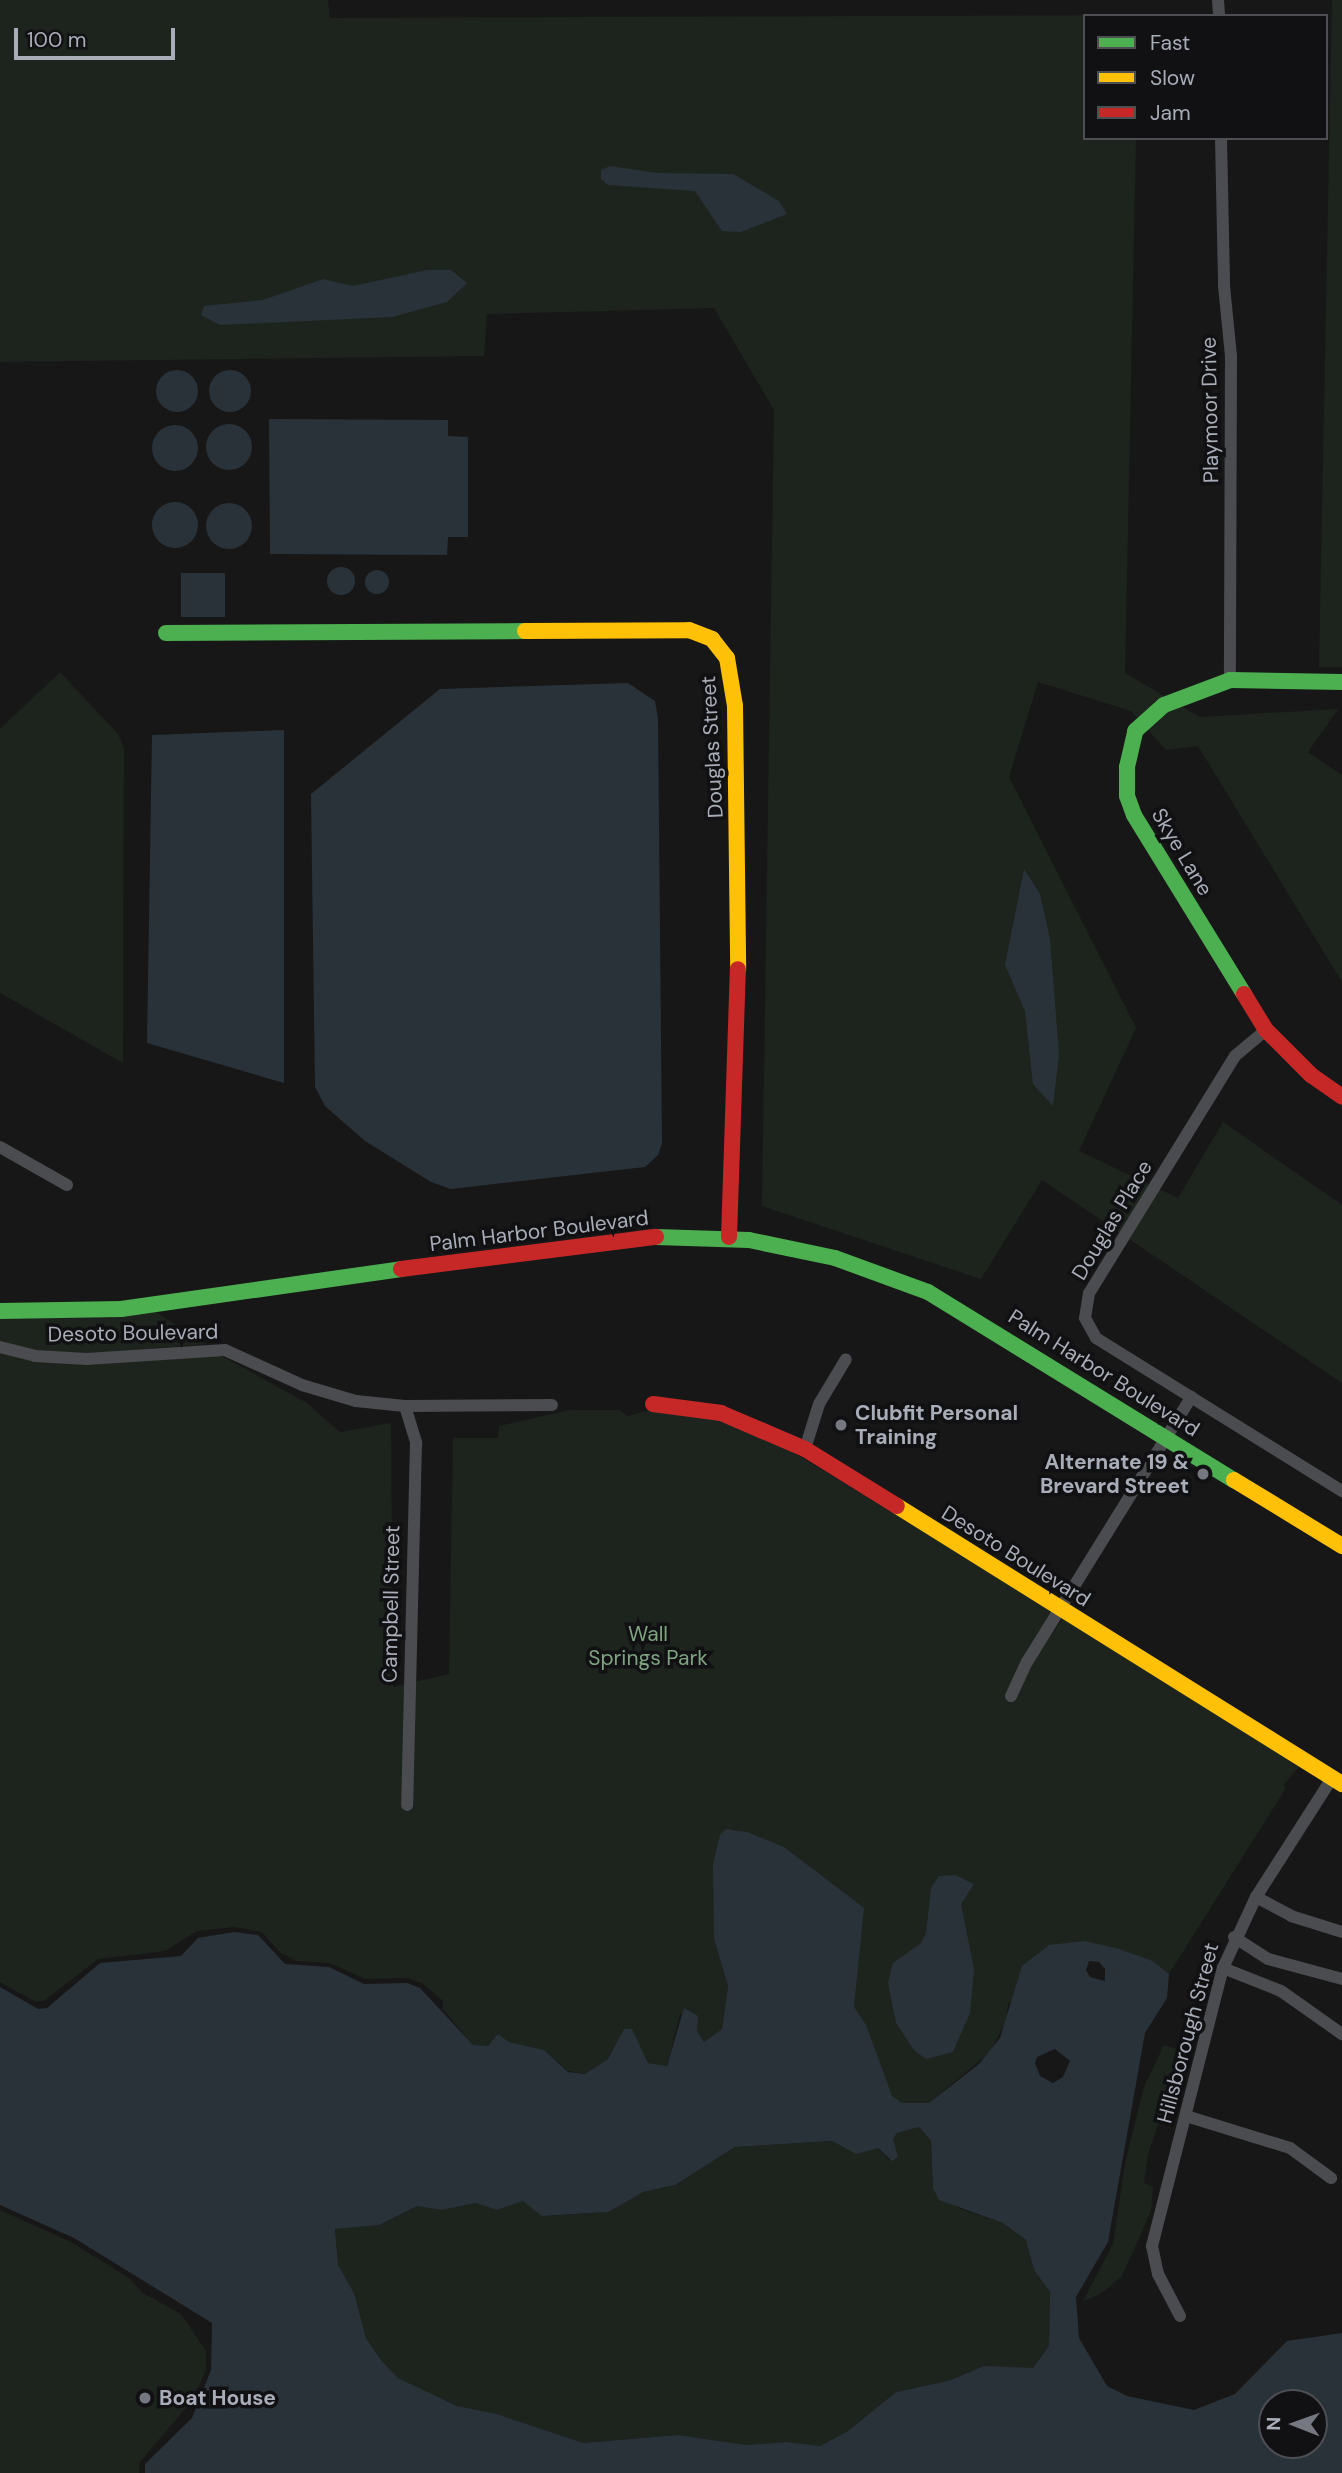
<!DOCTYPE html>
<style>
body{margin:0}
#map{position:relative;width:1342px;height:2473px;overflow:hidden;background:#171717;font-family:"DM Sans",sans-serif}
div>[style]{position:absolute}
[style*='--x']{left:calc(var(--x)*1px);top:calc(var(--y)*1px);width:calc(var(--w)*1px);rotate:calc(var(--a)*1deg)}
.green>*{inset:0;background:#1d241e}
.water>*{inset:0;background:#2a3239;transform-origin:0 0}
.round{border-radius:50%}
.street>*{height:12px;margin:-6px;padding:0 6px;transform-origin:6px;border-radius:6px;background:#4b4c50}
.fast>*{height:16px;margin:-8px;padding:0 8px;transform-origin:8px;border-radius:8px;background:#4caf50}
.slow>*{height:16px;margin:-8px;padding:0 8px;transform-origin:8px;border-radius:8px;background:#ffc107}
.jam>*{height:16px;margin:-8px;padding:0 8px;transform-origin:8px;border-radius:8px;background:#c62828}
.dots>*{width:19px;height:19px;translate:-50% -50%;box-sizing:border-box;border:4px solid #111113;border-radius:50%}
span{translate:-50% -50%;white-space:nowrap;text-align:center;line-height:1.15;-webkit-text-stroke:7px #111113;paint-order:stroke}
.street-label{font-size:21px;color:#a8adb8}
.poi-label{font-size:21px;color:#a8adb8;font-weight:700}
.left{translate:0 -50%;text-align:left}
.right{translate:-100% -50%;text-align:right}
.park-label{font-size:21px;color:#7fa381}
.legend{position:absolute;left:1083px;top:14px;width:245px;height:126px;box-sizing:border-box;background:#111113;border:2px solid #4d4f55;margin:0;padding:9px 12px;list-style:none;font-size:21px;color:#a8adb8}
.legend li{display:flex;align-items:center;gap:14px;height:35px}
.legend b{width:35px;border:2px solid #4d4f55}
.north{position:absolute;left:1258px;top:2389px;width:70px;height:70px;box-sizing:border-box;background:#111113;border:2px solid #4d4f55;border-radius:50%;rotate:271deg;font-size:19px;font-weight:700;line-height:28px;text-align:center;color:#a8adb8}
.north::after{content:'';display:block;margin:auto;width:24px;height:32px;background:#757880;clip-path:polygon(50% 0,100% 100%,50% 72%,0 100%)}
.scale{position:absolute;left:14px;top:28px;width:161px;height:32px;box-sizing:border-box;border:4px solid #a8adb8;border-top:0;padding-left:9px;font-size:21px;line-height:24px;white-space:nowrap;color:#a8adb8;-webkit-text-stroke:5px #111113;paint-order:stroke}
</style>
<div id="map">
<div class="green">
<div style="clip-path:polygon(0 0,328px 0,330px 18px,1139px 15px,1085px 16px,1085px 138px,1136px 138px,1125px 673px,1200px 717px,1338px 709px,1308px 752px,1342px 775px,1342px 982px,1198px 746px,1166px 750px,1131px 711px,1038px 682px,1009px 777px,1136px 1028px,1079px 1151px,1178px 1198px,1223px 1122px,1342px 1205px,1342px 1383px,1042px 1180px,981px 1279px,762px 1206px,774px 410px,714px 308px,487px 314px,484px 356px,0 362px)"></div>
<div style="clip-path:polygon(1332px 0,1342px 0,1342px 667px,1319px 667px)"></div>
<div style="clip-path:polygon(60px 672px,118px 734px,124px 748px,123px 1063px,0 993px,0 729px)"></div>
<div style="clip-path:polygon(154px 1311px,206px 1344px,87px 1354px,36px 1350px,0 1342px,0 1317px)"></div>
<div style="clip-path:polygon(0 1353px,87px 1365px,220px 1355px,307px 1403px,340px 1432px,391px 1423px,393px 1687px,449px 1674px,453px 1438px,498px 1438px,499px 1426px,570px 1410px,619px 1410px,628px 1416px,650px 1410px,694px 1413px,761px 1433px,1053px 1610px,1050px 1637px,1064px 1617px,1301px 1765px,1283px 1785px,1286px 1788px,1169px 1974px,1153px 1961px,1085px 1941px,1008px 2004px,1006px 2021px,990px 2052px,929px 2103px,902px 2104px,892px 2096px,854px 2007px,863px 1908px,784px 1847px,734px 1829px,714px 1901px,714px 1939px,728px 1986px,722px 2029px,704px 2042px,697px 2031px,697px 2016px,680px 2014px,667px 2066px,648px 2063px,624px 2029px,608px 2059px,585px 2074px,568px 2071px,544px 2050px,509px 2042px,498px 2034px,488px 2047px,473px 2045px,443px 2009px,443px 2001px,422px 1983px,408px 1978px,365px 1979px,330px 1963px,296px 1961px,281px 1953px,262px 1932px,235px 1927px,197px 1931px,165px 1951px,98px 1959px,44px 2001px,34px 2001px,0 1982px)"></div>
<div style="clip-path:polygon(1164px 2045px,1183px 2051px,1148px 2154px,1144px 2183px,1153px 2187px,1151px 2211px,1122px 2276px,1099px 2295px,1083px 2301px,1113px 2244px,1125px 2163px,1144px 2087px)"></div>
<div style="clip-path:polygon(919px 2127px,931px 2141px,933px 2188px,958px 2208px,1003px 2223px,1026px 2240px,1034px 2270px,1050px 2292px,1049px 2346px,1033px 2368px,971px 2371px,948px 2381px,896px 2392px,848px 2431px,820px 2446px,787px 2442px,746px 2445px,678px 2435px,583px 2443px,497px 2414px,457px 2406px,398px 2378px,381px 2360px,366px 2338px,354px 2293px,338px 2265px,335px 2229px,379px 2225px,417px 2206px,442px 2210px,476px 2203px,498px 2210px,522px 2201px,530px 2202px,542px 2216px,598px 2213px,643px 2192px,675px 2185px,735px 2147px,832px 2141px,850px 2151px,877px 2148px,889px 2160px,898px 2157px,893px 2139px,897px 2133px)"></div>
<div style="clip-path:polygon(0 2210px,71px 2242px,129px 2278px,143px 2293px,181px 2314px,206px 2351px,206px 2369px,195px 2397px,140px 2462px,139px 2473px,0 2473px)"></div>
</div>
<div class="water">
<div style="clip-path:polygon(610px 166px,657px 173px,733px 174px,779px 201px,787px 214px,741px 232px,722px 231px,695px 191px,608px 185px,601px 179px,601px 170px)"></div>
<div style="clip-path:polygon(427px 270px,451px 270px,467px 283px,447px 302px,392px 317px,220px 325px,201px 315px,204px 306px,263px 300px,323px 279px,353px 286px)"></div>
<div class="round" style="left:156px;top:370px;width:42px;height:42px"></div>
<div class="round" style="left:209px;top:370px;width:42px;height:42px"></div>
<div style="clip-path:polygon(269px 419px,448px 420px,448px 436px,468px 437px,468px 537px,448px 537px,447px 555px,270px 554px)"></div>
<div class="round" style="left:206px;top:424px;width:46px;height:46px"></div>
<div class="round" style="left:152px;top:425px;width:46px;height:46px"></div>
<div class="round" style="left:152px;top:502px;width:46px;height:46px"></div>
<div class="round" style="left:206px;top:503px;width:46px;height:46px"></div>
<div class="round" style="left:327px;top:567px;width:28px;height:28px"></div>
<div class="round" style="left:365px;top:570px;width:24px;height:24px"></div>
<div style="left:181px;top:573px;width:44px;height:44px"></div>
<div style="clip-path:polygon(628px 683px,655px 701px,658px 718px,662px 1143px,658px 1155px,645px 1167px,451px 1189px,431px 1182px,365px 1141px,325px 1106px,315px 1087px,311px 794px,440px 689px)"></div>
<div style="clip-path:polygon(284px 730px,284px 1083px,147px 1043px,152px 735px)"></div>
<div style="clip-path:polygon(1024px 869px,1040px 894px,1050px 939px,1059px 1055px,1053px 1106px,1033px 1084px,1025px 1011px,1005px 965px)"></div>
<div style="clip-path:polygon(evenodd,726px 1829px,747px 1832px,784px 1847px,864px 1908px,854px 2007px,866px 2025px,892px 2096px,902px 2103px,929px 2103px,979px 2064px,1000px 2038px,1022px 1966px,1049px 1945px,1085px 1941px,1119px 1949px,1153px 1961px,1169px 1974px,1167px 1998px,1145px 2033px,1108px 2242px,1076px 2297px,1079px 2338px,1107px 2386px,1127px 2396px,1194px 2410px,1235px 2394px,1287px 2341px,1342px 2333px,1342px 2473px,145px 2473px,145px 2464px,192px 2418px,211px 2370px,212px 2323px,74px 2238px,0 2205px,0 1987px,38px 2009px,47px 2008px,100px 1963px,181px 1956px,198px 1938px,234px 1932px,258px 1935px,285px 1964px,329px 1967px,364px 1984px,407px 1983px,420px 1988px,473px 2045px,488px 2046px,498px 2034px,509px 2042px,544px 2050px,568px 2072px,585px 2074px,608px 2059px,624px 2029px,632px 2029px,648px 2063px,667px 2066px,684px 2008px,698px 2016px,697px 2031px,704px 2042px,722px 2029px,728px 1986px,714px 1939px,713px 1864px,720px 1835px,726px 1829px,1089px 1961px,1099px 1962px,1105px 1969px,1105px 1981px,1090px 1977px,1086px 1970px,1089px 1961px,726px 1829px,1055px 2049px,1070px 2061px,1063px 2077px,1053px 2083px,1040px 2076px,1035px 2063px,1037px 2057px,1055px 2049px,726px 1829px,919px 2127px,931px 2141px,933px 2188px,939px 2200px,1003px 2223px,1026px 2240px,1034px 2270px,1050px 2292px,1049px 2346px,1033px 2368px,984px 2366px,948px 2381px,896px 2392px,848px 2431px,820px 2446px,787px 2442px,746px 2445px,678px 2435px,583px 2443px,497px 2414px,457px 2406px,398px 2378px,381px 2360px,366px 2338px,354px 2293px,338px 2265px,335px 2229px,379px 2225px,417px 2206px,442px 2210px,476px 2203px,497px 2210px,523px 2201px,542px 2216px,608px 2212px,643px 2192px,675px 2185px,735px 2147px,832px 2141px,856px 2154px,878px 2148px,892px 2161px,898px 2157px,893px 2139px,897px 2133px,919px 2127px,726px 1829px,1272px 2403px,1314px 2403px,1314px 2445px,1272px 2445px,1272px 2403px)"></div>
<div style="clip-path:polygon(955px 1875px,974px 1884px,961px 1904px,974px 1969px,970px 2013px,953px 2052px,926px 2059px,914px 2050px,896px 2023px,888px 1983px,893px 1963px,920px 1944px,926px 1934px,931px 1888px,939px 1876px)"></div>
</div>
<div class="street">
<div style="--x:1218;--y:0;--w:16;--a:86"></div>
<div style="--x:1221;--y:138;--w:148;--a:88.8"></div>
<div style="--x:1224;--y:286;--w:70;--a:84.3"></div>
<div style="--x:1231;--y:356;--w:324;--a:90.2"></div>
<div style="--x:1266;--y:1030;--w:40;--a:140"></div>
<div style="--x:1235;--y:1056;--w:278;--a:121.6"></div>
<div style="--x:1089;--y:1293;--w:25;--a:99"></div>
<div style="--x:1085;--y:1318;--w:23;--a:61"></div>
<div style="--x:1096;--y:1338;--w:290;--a:31.9"></div>
<div style="--x:0;--y:1147;--w:77;--a:29.6"></div>
<div style="--x:0;--y:1347;--w:36;--a:14"></div>
<div style="--x:35;--y:1356;--w:52;--a:3.3"></div>
<div style="--x:87;--y:1359;--w:138;--a:-3.7"></div>
<div style="--x:225;--y:1350;--w:85;--a:24.4"></div>
<div style="--x:302;--y:1385;--w:56;--a:16.5"></div>
<div style="--x:356;--y:1401;--w:49;--a:5.8"></div>
<div style="--x:405;--y:1406;--w:147;--a:-0.4"></div>
<div style="--x:405;--y:1406;--w:39;--a:73"></div>
<div style="--x:416;--y:1443;--w:362;--a:91.4"></div>
<div style="--x:805;--y:1449;--w:47;--a:-72.7"></div>
<div style="--x:819;--y:1404;--w:52;--a:-59"></div>
<div style="--x:1011;--y:1696;--w:38;--a:-65"></div>
<div style="--x:1027;--y:1662;--w:312;--a:-58.2"></div>
<div style="--x:1256;--y:1897;--w:40;--a:28"></div>
<div style="--x:1291;--y:1916;--w:53;--a:17.4"></div>
<div style="--x:1234;--y:1937;--w:40;--a:32.9"></div>
<div style="--x:1268;--y:1959;--w:77;--a:15.1"></div>
<div style="--x:1223;--y:1968;--w:62;--a:21.6"></div>
<div style="--x:1281;--y:1991;--w:75;--a:35.2"></div>
<div style="--x:1186;--y:2116;--w:109;--a:17.1"></div>
<div style="--x:1290;--y:2148;--w:51;--a:36.2"></div>
<div style="--x:1180;--y:2316;--w:47;--a:-117.6"></div>
<div style="--x:1158;--y:2274;--w:29;--a:-102"></div>
<div style="--x:1152;--y:2246;--w:287;--a:-75.7"></div>
<div style="--x:1223;--y:1968;--w:78;--a:-65.1"></div>
<div style="--x:1256;--y:1897;--w:141;--a:-57.4"></div>
</div>
<div class="fast">
<div style="--x:166;--y:633;--w:359;--a:-0.3"></div>
<div style="--x:1244;--y:994;--w:210;--a:-121.6"></div>
<div style="--x:1134;--y:815;--w:20;--a:-110"></div>
<div style="--x:1127;--y:796;--w:29;--a:-90"></div>
<div style="--x:1127;--y:767;--w:37;--a:-77"></div>
<div style="--x:1135;--y:731;--w:39;--a:-42"></div>
<div style="--x:1164;--y:705;--w:71;--a:-20.7"></div>
<div style="--x:1230;--y:680;--w:112;--a:1"></div>
<div style="--x:656;--y:1237;--w:93;--a:1.8"></div>
<div style="--x:749;--y:1240;--w:88;--a:11.8"></div>
<div style="--x:835;--y:1258;--w:99;--a:20.1"></div>
<div style="--x:928;--y:1292;--w:359;--a:31.6"></div>
<div style="--x:0;--y:1311;--w:121;--a:-0.9"></div>
<div style="--x:121;--y:1309;--w:283;--a:-8.1"></div>
</div>
<div class="slow">
<div style="--x:525;--y:631;--w:164;--a:-0.3"></div>
<div style="--x:689;--y:630;--w:25;--a:21"></div>
<div style="--x:712;--y:639;--w:24;--a:52"></div>
<div style="--x:727;--y:658;--w:49;--a:80.5"></div>
<div style="--x:735;--y:706;--w:263;--a:89.3"></div>
<div style="--x:1234;--y:1480;--w:127;--a:31.4"></div>
<div style="--x:897;--y:1506;--w:525;--a:31.99"></div>
</div>
<div class="jam">
<div style="--x:1244;--y:994;--w:42;--a:58.6"></div>
<div style="--x:1266;--y:1030;--w:64;--a:45"></div>
<div style="--x:1311;--y:1075;--w:38;--a:35"></div>
<div style="--x:729;--y:1237;--w:268;--a:-88.1"></div>
<div style="--x:401;--y:1269;--w:257;--a:-7.2"></div>
<div style="--x:653;--y:1404;--w:69;--a:7.5"></div>
<div style="--x:721;--y:1413;--w:91;--a:23.2"></div>
<div style="--x:805;--y:1449;--w:108;--a:31.8"></div>
</div>
<div class="dots">
<div style="left:841px;top:1425px;background:#757880"></div>
<div style="left:1203px;top:1474px;background:#757880"></div>
<div style="left:145px;top:2398px;background:#757880"></div>
</div>
<div class="street-label">
<span style="left:1210px;top:410px;rotate:-91deg">Playmoor Drive</span>
<span style="left:712px;top:747px;rotate:-93deg">Douglas Street</span>
<span style="left:1182px;top:852px;rotate:59deg">Skye Lane</span>
<span style="left:1112px;top:1220px;rotate:-59deg">Douglas Place</span>
<span style="left:539px;top:1231px;rotate:-7deg">Palm Harbor Boulevard</span>
<span style="left:133px;top:1333px;rotate:-1deg">Desoto Boulevard</span>
<span style="left:1104px;top:1373px;rotate:32deg">Palm Harbor Boulevard</span>
<span style="left:1016px;top:1556px;rotate:32deg">Desoto Boulevard</span>
<span style="left:391px;top:1604px;rotate:-89deg">Campbell Street</span>
<span style="left:1188px;top:2033px;rotate:-75deg">Hillsborough Street</span>
</div>
<div class="poi-label">
<span class="left" style="left:855px;top:1425px">Clubfit Personal<br>Training</span>
<span class="right" style="left:1189px;top:1474px">Alternate 19 &amp;<br>Brevard Street</span>
<span class="left" style="left:159px;top:2398px">Boat House</span>
</div>
<div class="park-label">
<span style="left:648px;top:1646px">Wall<br>Springs Park</span>
</div>
<ul class="legend">
<li><b style="height:9px;background:#4caf50"></b>Fast</li>
<li><b style="height:9px;background:#ffc107"></b>Slow</li>
<li><b style="height:9px;background:#c62828"></b>Jam</li>
</ul>
<div class="north">N</div>
<div class="scale">100 m</div>
</div>
